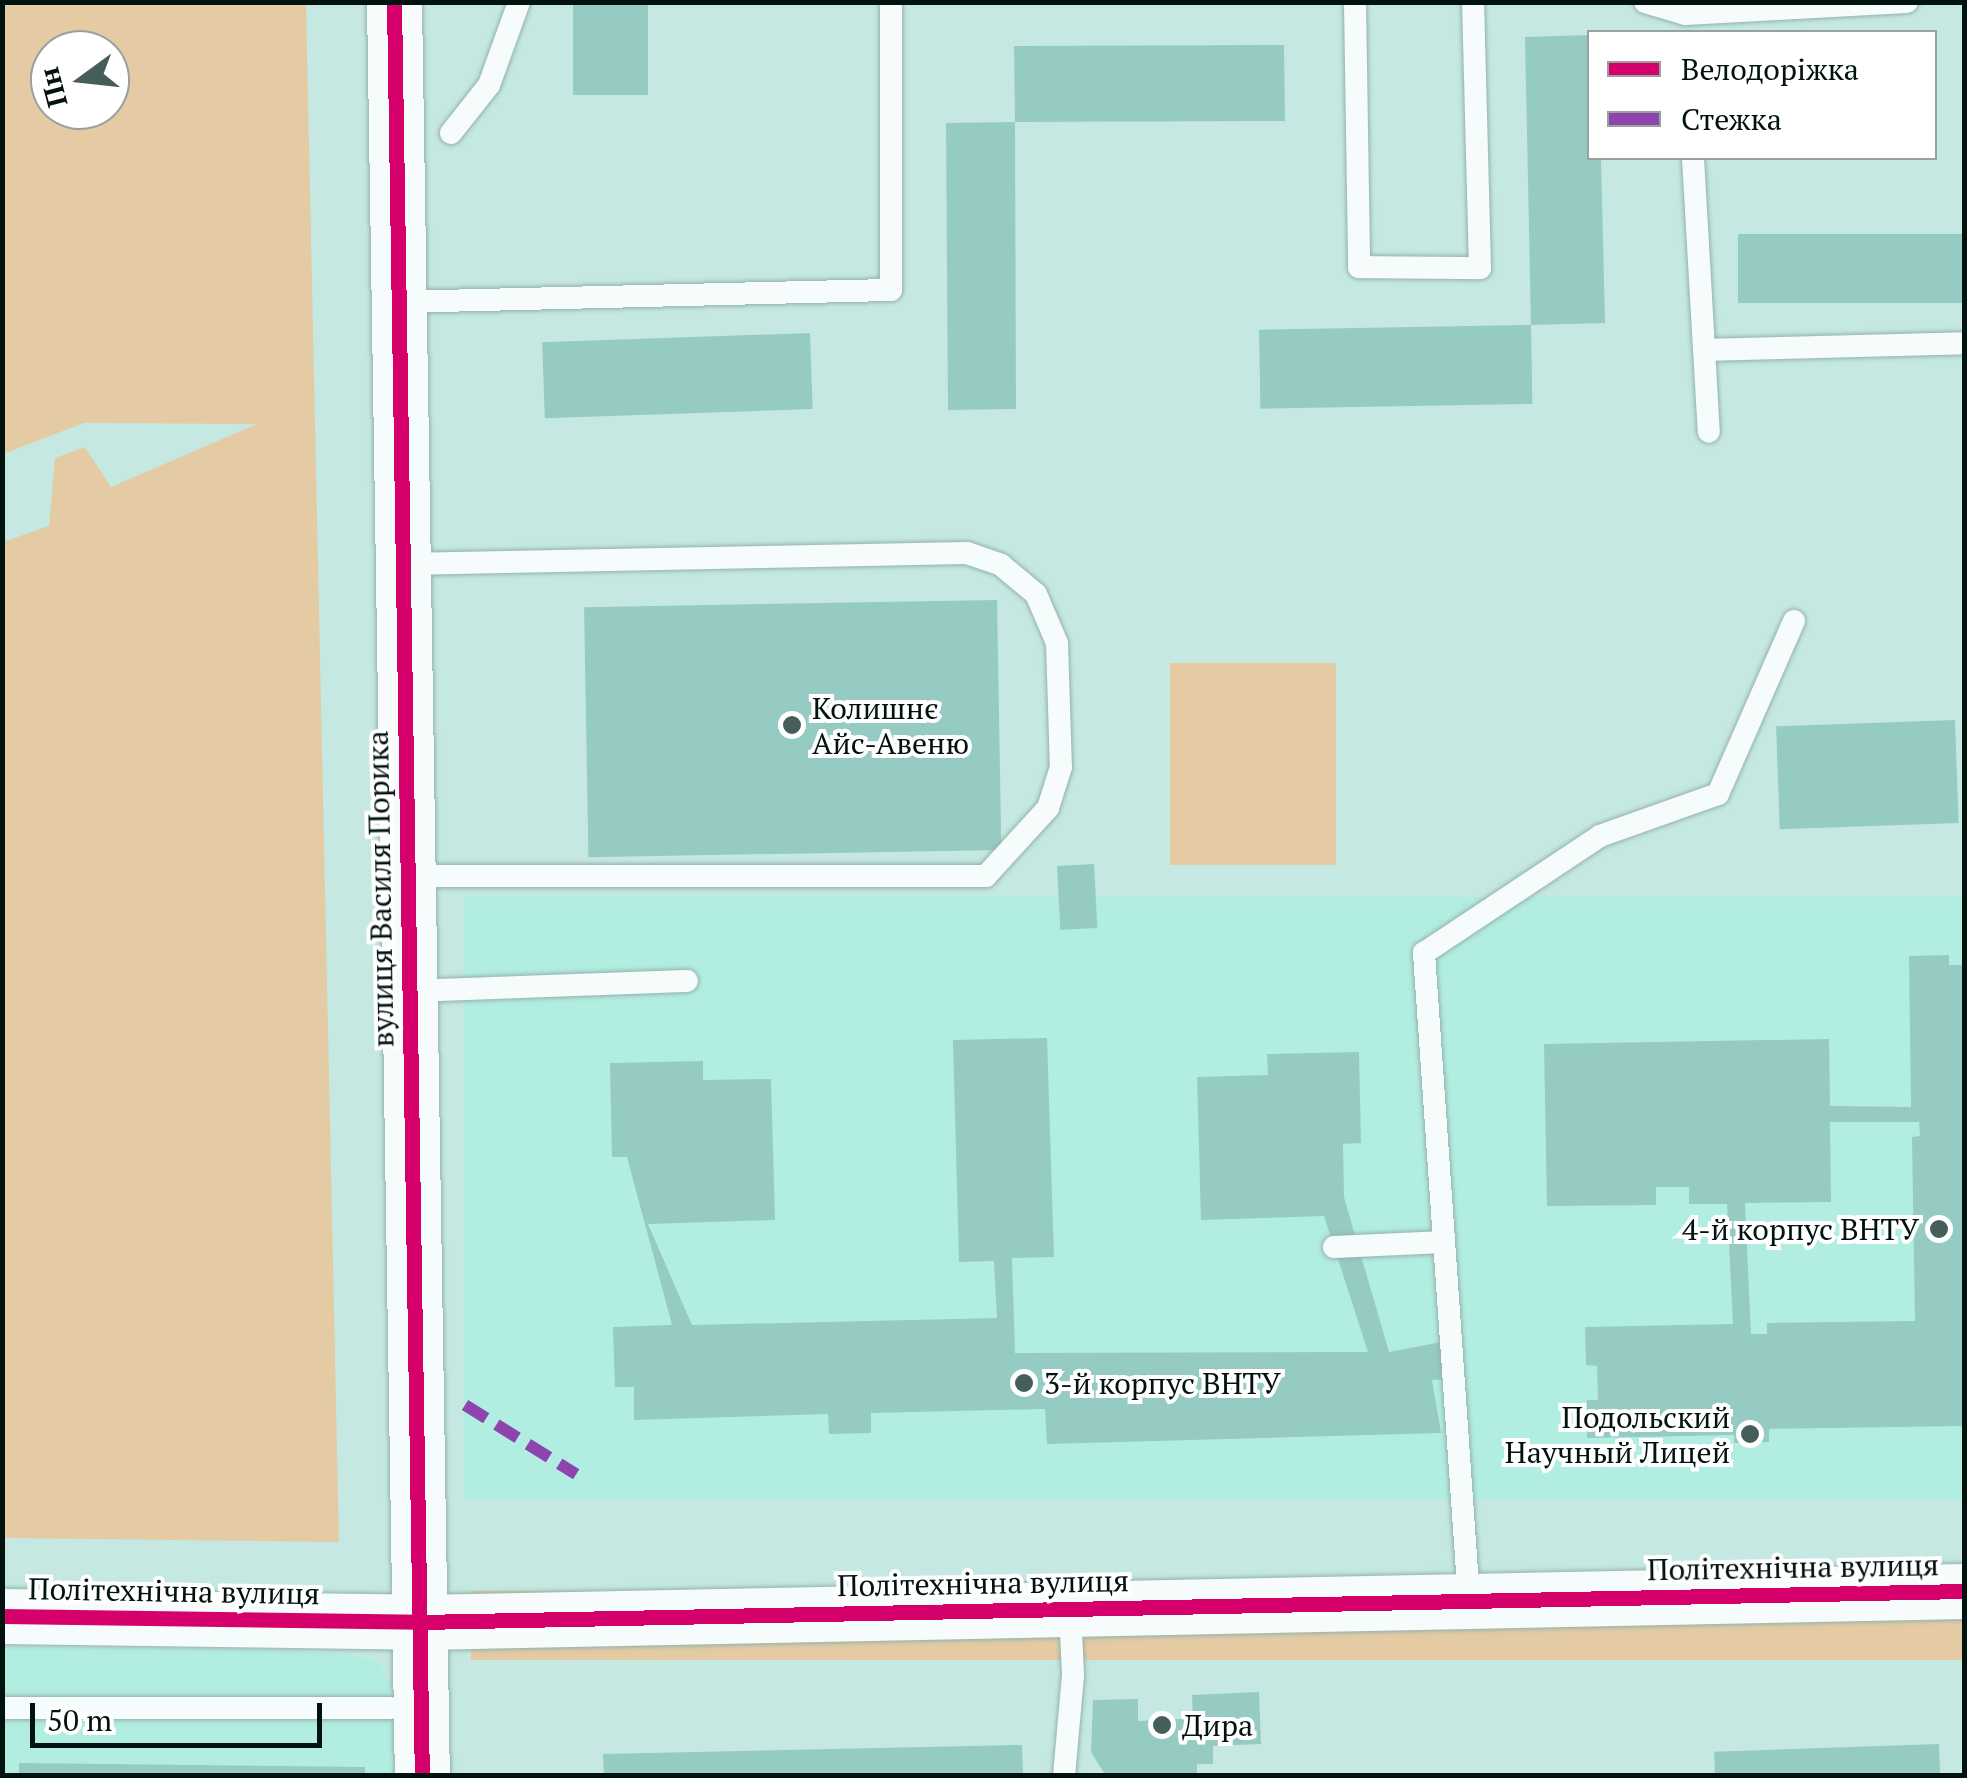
<!DOCTYPE html>
<meta charset="utf-8">
<style>
body{margin:0}
#map{position:relative;width:1967px;height:1778px;overflow:hidden;background:#c5e9e2;font-family:"PT Serif",serif}
div>[style]{position:absolute}
[style*='--x']{left:calc(var(--x)*1px);top:calc(var(--y)*1px);width:calc(var(--w)*1px);rotate:calc(var(--a)*1deg)}
.built>*{inset:0;background:#b2ede1;transform-origin:0 0}
.green>*{inset:0;background:#e4cba4;transform-origin:0 0}
.building>*{inset:0;background:#95cbc3;transform-origin:0 0}
.roads{filter:drop-shadow(0 0 2px #95b2ac) drop-shadow(0 0 2px #95b2ac)}
.service>*{height:22px;margin:-11px;padding:0 11px;transform-origin:11px;border-radius:11px;background:#f6fcfb}
.tertiary>*{height:55px;margin:-27.5px;padding:0 27.5px;transform-origin:27.5px;border-radius:27.5px;background:#f6fcfb}
.quiet>*{height:12px;margin-top:-6px;transform-origin:0;background:repeating-linear-gradient(90deg,#8e44ad 0 25px,transparent 0 37px)}
.cycleway>*{height:15px;margin:-7.5px;padding:0 7.5px;transform-origin:7.5px;border-radius:7.5px;background:#d6006c}
.dots>*{width:28px;height:28px;translate:-50% -50%;box-sizing:border-box;border:5px solid #fff;border-radius:50%}
span{translate:-50% -50%;white-space:nowrap;text-align:center;line-height:1.15;-webkit-text-stroke:8px #fff;paint-order:stroke}
.poi-label{font-size:30px;color:#00130f}
.left{translate:0 -50%;text-align:left}
.right{translate:-100% -50%;text-align:right}
.street-label{font-size:30px;color:#00130f}
.frame{position:absolute;inset:0;border:5px solid #00130f;pointer-events:none}
.legend{position:absolute;left:1587px;top:30px;width:350px;height:130px;box-sizing:border-box;background:#fff;border:2px solid #99a19f;margin:0;padding:12px 18px;list-style:none;font-size:30px;color:#00130f}
.legend li{display:flex;align-items:center;gap:20px;height:50px}
.legend b{width:50px;border:2px solid #99a19f}
.north{position:absolute;left:30px;top:30px;width:100px;height:100px;box-sizing:border-box;background:#fff;border:2px solid #99a19f;border-radius:50%;rotate:255deg;font-size:28px;font-weight:700;line-height:40px;text-align:center;color:#00130f}
.north::after{content:'';display:block;margin:auto;width:35px;height:45px;background:#455e59;clip-path:polygon(50% 0,100% 100%,50% 72%,0 100%)}
.scale{position:absolute;left:30px;top:1703px;width:292px;height:45px;box-sizing:border-box;border:5px solid #00130f;border-top:0;padding-left:12px;font-size:30px;line-height:35px;white-space:nowrap;color:#00130f;-webkit-text-stroke:8px #fff;paint-order:stroke}
</style>
<div id="map">
<div class="built">
<div style="left:1964px;top:897px;width:603px;height:1500px;rotate:90deg"></div>
<div style="clip-path:polygon(3px 1647px,235px 1649px,349px 1654px,379px 1662px,399px 1700px,403px 1775px,3px 1776px)"></div>
</div>
<div class="green">
<div style="clip-path:polygon(evenodd,3px 2px,306px 3px,339px 1542px,3px 1538px,3px 542px,49px 526px,55px 458px,85px 447px,111px 487px,257px 424px,84px 423px,3px 454px,3px 2px,110px 50px,110px 110px,50px 110px,50px 50px,110px 50px)"></div>
<div style="left:1170px;top:663px;width:166px;height:202px"></div>
<div style="left:1964px;top:1591px;width:69px;height:1493px;rotate:90deg"></div>
</div>
<div class="building">
<div style="left:573px;top:2px;width:75px;height:93px"></div>
<div style="clip-path:polygon(1590px 35px,1590px 158px,1601px 158px,1605px 323px,1531px 325px,1525px 37px)"></div>
<div style="clip-path:polygon(1284px 45px,1285px 121px,1015px 122px,1016px 409px,948px 410px,946px 123px,1015px 122px,1014px 46px)"></div>
<div style="left:1964px;top:234px;width:69px;height:226px;rotate:90deg"></div>
<div style="left:1531px;top:325px;width:79px;height:272px;rotate:89deg"></div>
<div style="left:810px;top:333px;width:76px;height:268px;rotate:88deg"></div>
<div style="left:997px;top:600px;width:250px;height:413px;rotate:89deg"></div>
<div style="left:1955px;top:720px;width:103px;height:179px;rotate:88deg"></div>
<div style="left:1094px;top:864px;width:64px;height:37px;rotate:87deg"></div>
<div style="clip-path:polygon(evenodd,1949px 955px,1949px 965px,1964px 965px,1964px 1426px,1769px 1429px,1769px 1442px,1734px 1443px,1734px 1435px,1587px 1438px,1587px 1400px,1598px 1400px,1597px 1366px,1586px 1365px,1585px 1327px,1733px 1324px,1727px 1204px,1689px 1204px,1689px 1187px,1656px 1187px,1656px 1205px,1547px 1206px,1544px 1044px,1829px 1039px,1830px 1106px,1911px 1107px,1909px 956px,1949px 955px,1830px 1122px,1919px 1122px,1920px 1136px,1912px 1137px,1915px 1321px,1767px 1323px,1767px 1334px,1751px 1334px,1745px 1203px,1831px 1202px,1830px 1122px)"></div>
<div style="clip-path:polygon(1047px 1038px,1054px 1257px,1012px 1258px,1015px 1353px,1368px 1352px,1324px 1216px,1201px 1220px,1197px 1077px,1268px 1075px,1267px 1054px,1359px 1052px,1361px 1143px,1343px 1144px,1344px 1197px,1389px 1352px,1447px 1341px,1448px 1379px,1432px 1380px,1441px 1433px,1047px 1444px,1045px 1409px,871px 1413px,871px 1433px,829px 1434px,828px 1414px,634px 1420px,634px 1387px,615px 1387px,613px 1327px,672px 1325px,627px 1157px,612px 1157px,610px 1063px,703px 1061px,703px 1080px,771px 1079px,775px 1220px,648px 1224px,692px 1325px,997px 1318px,994px 1261px,959px 1262px,953px 1040px)"></div>
<div style="clip-path:polygon(1259px 1692px,1261px 1744px,1213px 1746px,1213px 1764px,1197px 1764px,1197px 1776px,1106px 1776px,1091px 1752px,1093px 1700px,1138px 1699px,1138px 1721px,1193px 1718px,1192px 1695px)"></div>
<div style="left:1939px;top:1744px;width:32px;height:225px;rotate:88deg"></div>
<div style="clip-path:polygon(1022px 1745px,1023px 1776px,604px 1776px,603px 1754px)"></div>
<div style="clip-path:polygon(19px 1763px,365px 1767px,365px 1776px,19px 1776px)"></div>
</div>
<div class="roads">
<div class="service">
<div style="--x:1355;--y:2;--w:265;--a:89.1"></div>
<div style="--x:1359;--y:267;--w:121;--a:0.5"></div>
<div style="--x:1480;--y:268;--w:266;--a:-91.5"></div>
<div style="--x:1645;--y:2;--w:42;--a:16.7"></div>
<div style="--x:1685;--y:14;--w:222;--a:-3.1"></div>
<div style="--x:451;--y:133;--w:61;--a:-51.6"></div>
<div style="--x:489;--y:85;--w:88;--a:-70.1"></div>
<div style="--x:1693;--y:158;--w:274;--a:86.7"></div>
<div style="--x:398;--y:302;--w:493;--a:-1.4"></div>
<div style="--x:891;--y:290;--w:288;--a:-90"></div>
<div style="--x:1704;--y:350;--w:260;--a:-1.5"></div>
<div style="--x:404;--y:564;--w:563;--a:-1.12"></div>
<div style="--x:967;--y:553;--w:36;--a:19"></div>
<div style="--x:1001;--y:565;--w:45;--a:39.6"></div>
<div style="--x:1036;--y:594;--w:53;--a:66.8"></div>
<div style="--x:1057;--y:643;--w:124;--a:88.2"></div>
<div style="--x:1061;--y:767;--w:43;--a:107.6"></div>
<div style="--x:1048;--y:808;--w:92;--a:132.4"></div>
<div style="--x:986;--y:876;--w:579;--a:180"></div>
<div style="--x:409;--y:991;--w:278;--a:-2.1"></div>
<div style="--x:1334;--y:1247;--w:110;--a:-2.6"></div>
<div style="--x:1469;--y:1600;--w:649;--a:-93.98"></div>
<div style="--x:1424;--y:953;--w:211;--a:-33.6"></div>
<div style="--x:1600;--y:836;--w:125;--a:-19.6"></div>
<div style="--x:1718;--y:794;--w:189;--a:-66.3"></div>
<div style="--x:2;--y:1708;--w:388;--a:0"></div>
<div style="--x:1064;--y:1776;--w:101;--a:-84.9"></div>
<div style="--x:1073;--y:1675;--w:66;--a:-92.6"></div>
</div>
<div class="tertiary">
<div style="--x:394;--y:2;--w:1774;--a:89.1"></div>
<div style="--x:2;--y:1616;--w:418;--a:0.8"></div>
<div style="--x:420;--y:1622;--w:1544;--a:-1.15"></div>
</div>
</div>
<div class="quiet">
<div style="--x:465;--y:1405;--w:131;--a:31.9"></div>
</div>
<div class="cycleway">
<div style="--x:394;--y:2;--w:1774;--a:89.1"></div>
<div style="--x:2;--y:1616;--w:418;--a:0.8"></div>
<div style="--x:420;--y:1622;--w:1544;--a:-1.15"></div>
</div>
<div class="dots">
<div style="left:792px;top:725px;background:#455e59"></div>
<div style="left:1939px;top:1229px;background:#455e59"></div>
<div style="left:1024px;top:1383px;background:#455e59"></div>
<div style="left:1750px;top:1434px;background:#455e59"></div>
<div style="left:1162px;top:1725px;background:#455e59"></div>
</div>
<div class="poi-label">
<span class="left" style="left:812px;top:725px">Колишнє<br>Айс-Авеню</span>
<span class="right" style="left:1919px;top:1229px">4-й корпус ВНТУ</span>
<span class="left" style="left:1044px;top:1383px">3-й корпус ВНТУ</span>
<span class="right" style="left:1730px;top:1434px">Подольский<br>Научный Лицей</span>
<span class="left" style="left:1182px;top:1725px">Дира</span>
</div>
<div class="street-label">
<span style="left:380px;top:889px;rotate:-91deg">вулиця Василя Порика</span>
<span style="left:1793px;top:1567px;rotate:-1deg">Політехнічна вулиця</span>
<span style="left:983px;top:1583px;rotate:-1deg">Політехнічна вулиця</span>
<span style="left:174px;top:1591px;rotate:1deg">Політехнічна вулиця</span>
</div>
<div class="frame"></div>
<ul class="legend">
<li><b style="height:12px;background:#d6006c"></b>Велодоріжка</li>
<li><b style="height:12px;background:#8e44ad"></b>Стежка</li>
</ul>
<div class="north">Пн</div>
<div class="scale">50 m</div>
</div>
